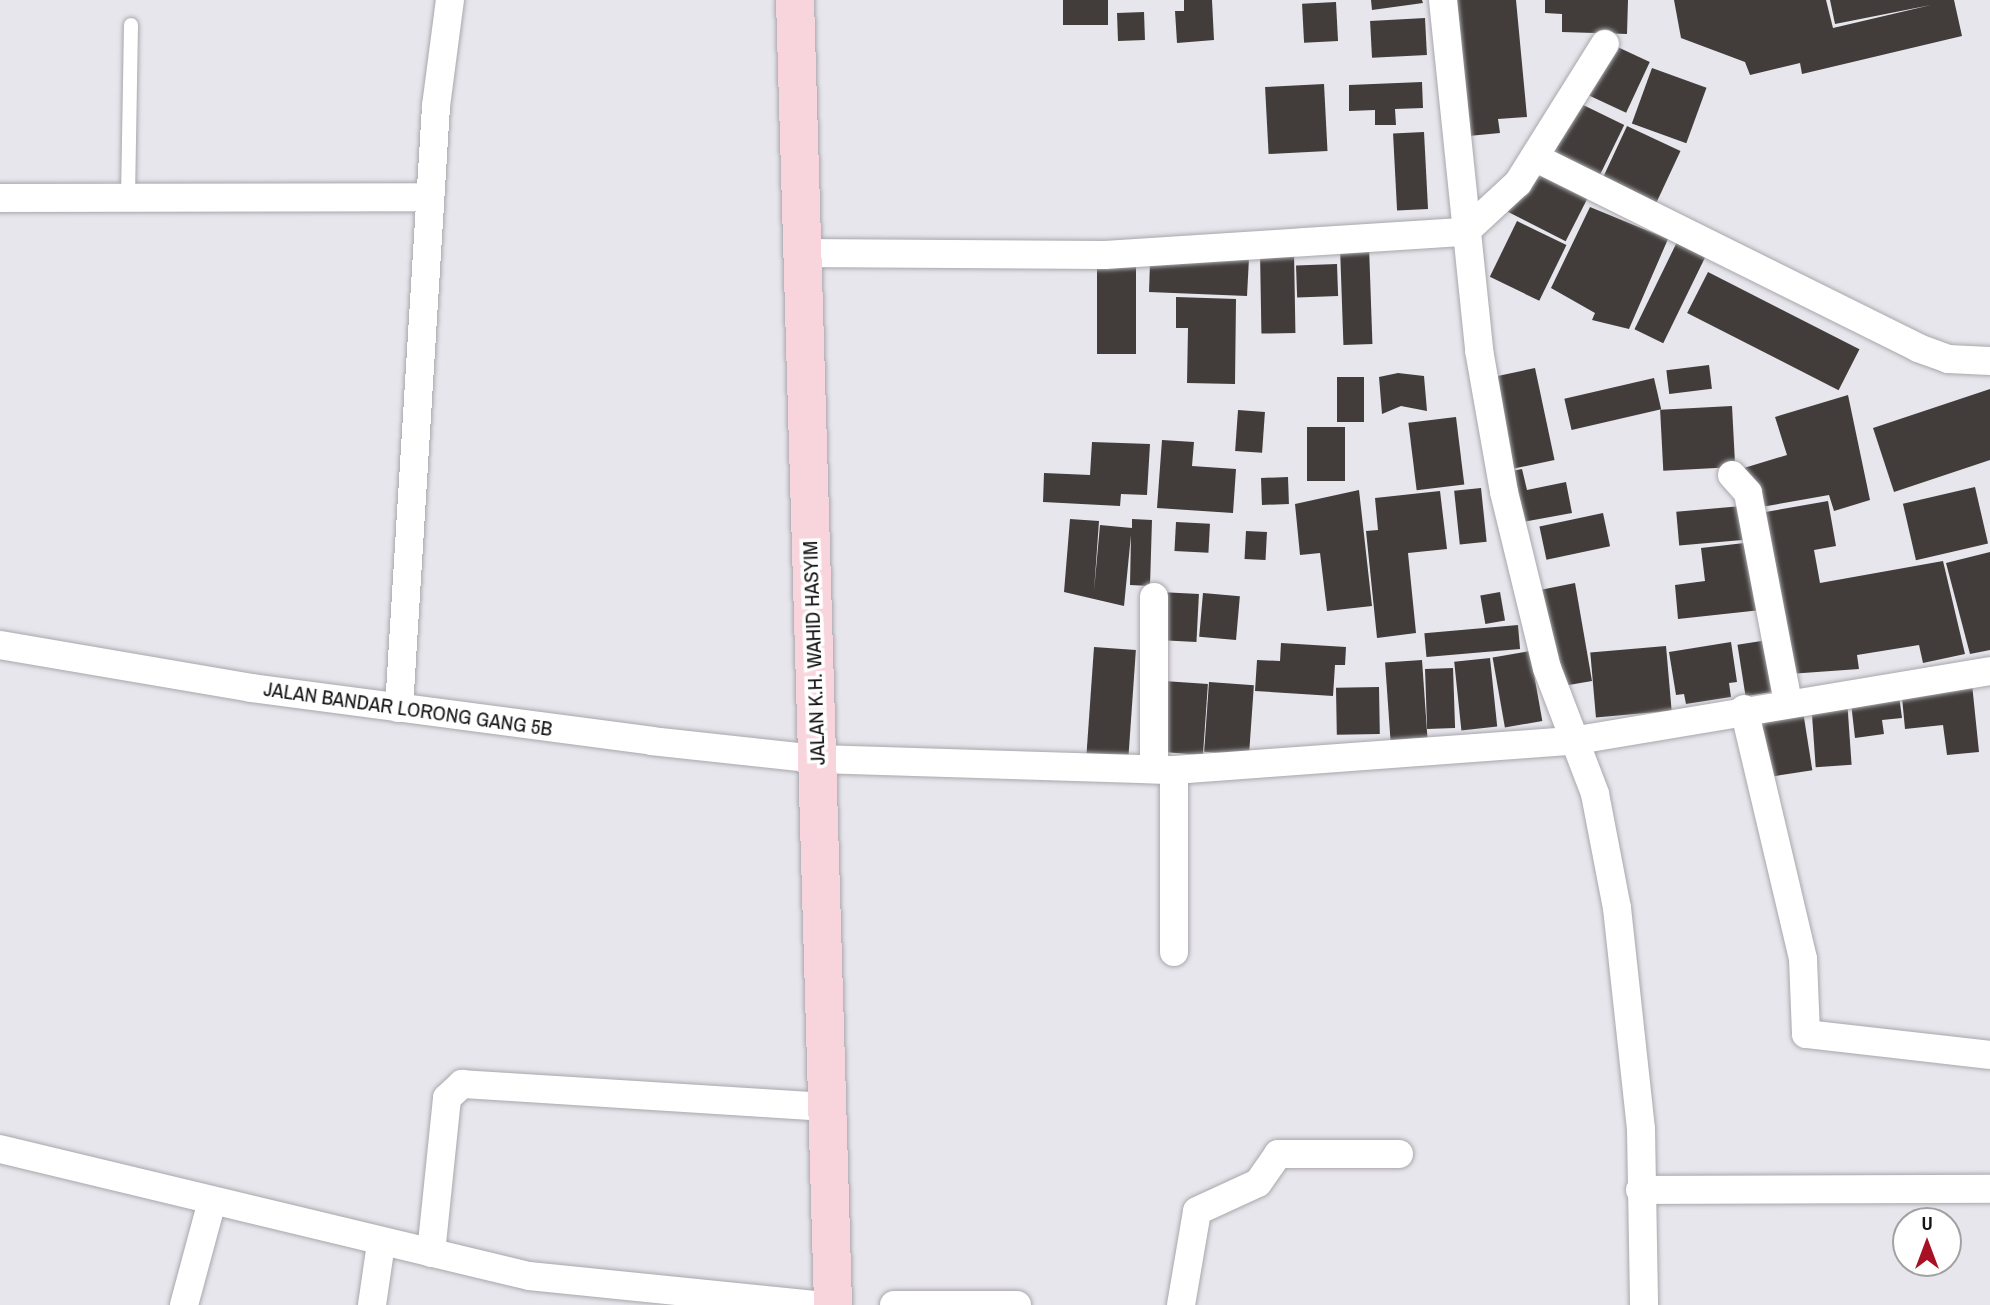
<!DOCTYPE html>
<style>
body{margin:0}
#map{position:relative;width:1990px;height:1305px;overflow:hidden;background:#e7e6ec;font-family:"Archivo Narrow",sans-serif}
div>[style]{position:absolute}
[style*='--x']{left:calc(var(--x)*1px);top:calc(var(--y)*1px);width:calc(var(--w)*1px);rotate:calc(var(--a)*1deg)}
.building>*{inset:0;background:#423d3b;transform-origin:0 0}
.roads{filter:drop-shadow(0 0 2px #a8a7ac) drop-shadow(0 0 2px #a8a7ac)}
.lane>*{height:14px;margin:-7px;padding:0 7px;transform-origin:7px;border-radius:7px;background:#fff}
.street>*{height:28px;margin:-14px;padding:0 14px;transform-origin:14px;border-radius:14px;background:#fff}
.secondary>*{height:38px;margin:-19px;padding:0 19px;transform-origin:19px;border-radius:19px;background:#f8d5dc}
span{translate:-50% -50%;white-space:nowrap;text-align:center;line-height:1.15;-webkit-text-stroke:7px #fff;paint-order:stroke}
.street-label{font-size:21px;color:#151416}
.north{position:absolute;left:1892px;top:1207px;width:70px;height:70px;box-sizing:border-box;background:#fff;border:2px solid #a1a1a2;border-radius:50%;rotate:0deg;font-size:19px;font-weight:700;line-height:28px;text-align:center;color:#151416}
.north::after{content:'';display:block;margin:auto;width:24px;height:32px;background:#a81124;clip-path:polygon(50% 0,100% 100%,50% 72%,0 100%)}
</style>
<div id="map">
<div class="building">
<div style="left:1063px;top:0;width:45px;height:25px"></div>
<div style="clip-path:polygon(1184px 0,1212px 0,1214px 40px,1177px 43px,1175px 11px,1184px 11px)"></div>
<div style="clip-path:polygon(1371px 0,1422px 0,1423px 3px,1372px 10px)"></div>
<div style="clip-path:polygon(1445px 0,1516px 0,1527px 117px,1498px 119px,1500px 133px,1458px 137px)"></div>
<div style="clip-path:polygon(1545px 0,1628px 0,1627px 34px,1562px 32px,1562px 14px,1545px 13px)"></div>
<div style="clip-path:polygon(1674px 0,1826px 0,1833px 28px,1931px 5px,1835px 24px,1830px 0,1954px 0,1962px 36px,1802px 74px,1800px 63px,1750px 75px,1745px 62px,1681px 38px)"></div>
<div style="left:1336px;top:2px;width:39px;height:34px;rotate:87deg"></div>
<div style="left:1144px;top:12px;width:28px;height:27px;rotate:88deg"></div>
<div style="left:1425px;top:18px;width:37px;height:55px;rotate:87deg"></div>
<div style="left:1609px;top:43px;width:45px;height:56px;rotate:25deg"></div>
<div style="left:1652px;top:68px;width:58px;height:59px;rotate:20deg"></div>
<div style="clip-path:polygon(1422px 82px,1423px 108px,1395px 109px,1396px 125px,1375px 125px,1375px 110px,1349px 111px,1349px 85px)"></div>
<div style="left:1324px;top:84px;width:67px;height:59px;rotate:87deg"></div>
<div style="left:1573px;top:100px;width:57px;height:65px;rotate:26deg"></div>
<div style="left:1627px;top:126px;width:59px;height:64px;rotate:25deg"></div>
<div style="left:1424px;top:132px;width:77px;height:31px;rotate:87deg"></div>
<div style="left:1530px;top:168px;width:65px;height:49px;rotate:27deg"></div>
<div style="clip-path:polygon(1590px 207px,1668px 239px,1629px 329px,1592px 320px,1595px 313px,1551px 288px)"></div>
<div style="left:1517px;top:221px;width:55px;height:62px;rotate:26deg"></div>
<div style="left:1677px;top:242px;width:32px;height:97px;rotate:26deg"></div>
<div style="left:1369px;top:246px;width:98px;height:29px;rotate:88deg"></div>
<div style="left:1294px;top:251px;width:82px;height:34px;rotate:89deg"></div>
<div style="clip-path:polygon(1249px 258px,1247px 296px,1149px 292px,1150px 263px)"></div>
<div style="left:1097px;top:262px;width:39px;height:92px"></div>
<div style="left:1337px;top:264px;width:32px;height:41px;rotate:88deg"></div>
<div style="left:1708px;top:272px;width:170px;height:46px;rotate:27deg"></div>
<div style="clip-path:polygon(1176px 297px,1236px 299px,1235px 384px,1187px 383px,1188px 328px,1176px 328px)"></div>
<div style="left:1709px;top:365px;width:24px;height:43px;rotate:83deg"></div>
<div style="left:1535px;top:368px;width:94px;height:50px;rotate:78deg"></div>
<div style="clip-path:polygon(1398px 373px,1424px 376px,1427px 411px,1401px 406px,1382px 414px,1379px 377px)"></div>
<div style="left:1337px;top:377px;width:27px;height:45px"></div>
<div style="left:1654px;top:378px;width:32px;height:92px;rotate:77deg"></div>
<div style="clip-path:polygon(1990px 389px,1990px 460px,1894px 492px,1873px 428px)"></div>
<div style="clip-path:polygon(1848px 395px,1870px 500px,1834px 511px,1829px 495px,1756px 508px,1744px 468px,1787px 455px,1775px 417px)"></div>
<div style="left:1732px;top:406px;width:61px;height:72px;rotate:87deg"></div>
<div style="left:1238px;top:410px;width:27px;height:41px;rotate:4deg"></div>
<div style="left:1456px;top:417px;width:68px;height:48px;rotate:83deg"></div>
<div style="left:1307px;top:427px;width:38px;height:54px"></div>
<div style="clip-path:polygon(1162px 440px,1194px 442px,1192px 466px,1236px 469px,1233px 513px,1157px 508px)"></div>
<div style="clip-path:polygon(1092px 442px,1150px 444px,1147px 495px,1121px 494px,1120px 506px,1043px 502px,1044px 473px,1090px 475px)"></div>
<div style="clip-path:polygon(1522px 469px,1527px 490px,1566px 482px,1572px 513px,1512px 524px,1502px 473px)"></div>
<div style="left:1288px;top:477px;width:27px;height:27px;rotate:88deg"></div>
<div style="left:1975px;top:487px;width:58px;height:74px;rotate:77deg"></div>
<div style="left:1481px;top:488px;width:54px;height:27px;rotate:84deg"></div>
<div style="clip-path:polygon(1359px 490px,1372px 606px,1327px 611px,1320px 553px,1300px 555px,1295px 504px)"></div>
<div style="clip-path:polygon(1440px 491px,1447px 549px,1408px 553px,1416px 633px,1377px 638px,1366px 531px,1378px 530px,1375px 498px)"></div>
<div style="clip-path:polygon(1828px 501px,1836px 546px,1814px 550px,1820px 583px,1943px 561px,1965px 654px,1923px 663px,1919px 645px,1857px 655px,1859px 669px,1789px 674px,1760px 513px)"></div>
<div style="left:1742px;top:506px;width:34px;height:66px;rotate:85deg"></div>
<div style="left:1603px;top:513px;width:34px;height:65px;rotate:78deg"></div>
<div style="clip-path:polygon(1070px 519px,1099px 521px,1094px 591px,1100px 525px,1132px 528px,1132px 519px,1152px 520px,1150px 586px,1130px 585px,1131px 535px,1124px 606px,1064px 592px)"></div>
<div style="left:1176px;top:522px;width:34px;height:29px;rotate:3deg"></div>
<div style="left:1246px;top:531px;width:21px;height:28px;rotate:3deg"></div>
<div style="clip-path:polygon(1753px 542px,1761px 610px,1678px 619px,1675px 585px,1705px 581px,1701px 548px)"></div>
<div style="clip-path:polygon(1990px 552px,1990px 650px,1970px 654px,1946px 563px)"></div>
<div style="clip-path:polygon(1575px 583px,1592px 681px,1557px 687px,1530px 592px)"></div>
<div style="left:1160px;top:592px;width:39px;height:48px;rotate:3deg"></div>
<div style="left:1500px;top:592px;width:29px;height:20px;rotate:80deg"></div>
<div style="left:1203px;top:593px;width:37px;height:44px;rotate:5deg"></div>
<div style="left:1518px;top:625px;width:24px;height:94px;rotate:85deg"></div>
<div style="left:1774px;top:639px;width:52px;height:37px;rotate:81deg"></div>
<div style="clip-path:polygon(1731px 642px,1737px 682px,1729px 683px,1731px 697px,1686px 704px,1684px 694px,1676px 695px,1669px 652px)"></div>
<div style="clip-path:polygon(1281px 643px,1346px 647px,1345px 665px,1335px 665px,1333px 696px,1255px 691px,1257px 660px,1280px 661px)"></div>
<div style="left:1666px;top:646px;width:65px;height:76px;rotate:85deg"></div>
<div style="left:1094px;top:647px;width:42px;height:111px;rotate:4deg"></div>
<div style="left:1530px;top:651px;width:71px;height:38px;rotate:80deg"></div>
<div style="left:1490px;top:658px;width:69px;height:36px;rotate:84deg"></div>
<div style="left:1422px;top:660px;width:78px;height:37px;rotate:86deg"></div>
<div style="left:1453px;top:668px;width:60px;height:28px;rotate:88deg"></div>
<div style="left:1164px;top:681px;width:44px;height:71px;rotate:4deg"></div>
<div style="left:1209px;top:682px;width:45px;height:70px;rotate:4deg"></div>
<div style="clip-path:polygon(1972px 684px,1979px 752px,1947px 755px,1943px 725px,1905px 729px,1901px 687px)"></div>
<div style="left:1379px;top:687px;width:47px;height:43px;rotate:89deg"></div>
<div style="clip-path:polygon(1898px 688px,1902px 718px,1882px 720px,1884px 734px,1855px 738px,1850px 694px)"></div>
<div style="left:1847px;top:699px;width:66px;height:36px;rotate:86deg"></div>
<div style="left:1802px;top:705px;width:66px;height:51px;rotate:81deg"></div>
</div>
<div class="roads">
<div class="lane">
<div style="--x:128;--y:197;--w:172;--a:-89"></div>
</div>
<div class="street">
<div style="--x:1443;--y:0;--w:352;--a:84.1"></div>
<div style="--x:1479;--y:350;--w:144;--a:80"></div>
<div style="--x:1504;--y:492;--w:181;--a:76.3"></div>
<div style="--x:1547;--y:668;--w:135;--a:69.1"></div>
<div style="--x:1595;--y:794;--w:116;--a:79.1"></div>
<div style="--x:1617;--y:908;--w:222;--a:83.8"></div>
<div style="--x:1641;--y:1129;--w:176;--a:89"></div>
<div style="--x:1536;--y:158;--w:427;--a:26.4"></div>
<div style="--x:1918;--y:348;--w:32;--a:20"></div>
<div style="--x:1948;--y:359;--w:42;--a:2.7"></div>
<div style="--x:0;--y:198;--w:430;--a:-0.1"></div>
<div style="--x:801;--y:253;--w:304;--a:0.4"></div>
<div style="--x:1105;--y:255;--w:361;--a:-3.7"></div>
<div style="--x:1465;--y:232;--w:72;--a:-42.8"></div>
<div style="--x:1518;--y:183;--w:164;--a:-58"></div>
<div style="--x:1732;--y:475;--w:24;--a:48"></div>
<div style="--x:1748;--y:493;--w:213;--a:79.2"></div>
<div style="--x:1154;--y:597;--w:172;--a:90"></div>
<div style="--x:0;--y:645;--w:255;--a:9.7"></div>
<div style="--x:251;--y:688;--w:403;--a:7.5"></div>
<div style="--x:651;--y:741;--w:168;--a:6.2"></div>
<div style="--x:818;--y:759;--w:356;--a:1.8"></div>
<div style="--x:1174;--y:770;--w:405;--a:-4.2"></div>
<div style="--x:1578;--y:740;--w:418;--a:-9.5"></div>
<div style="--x:399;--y:708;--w:603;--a:-86.48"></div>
<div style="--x:436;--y:106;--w:107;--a:-82.5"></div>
<div style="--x:1744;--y:709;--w:257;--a:76.7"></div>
<div style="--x:1803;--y:959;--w:75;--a:87.7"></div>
<div style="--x:1806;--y:1034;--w:185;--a:6.5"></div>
<div style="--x:1174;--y:952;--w:182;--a:-90"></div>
<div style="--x:0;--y:1149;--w:544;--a:13.5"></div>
<div style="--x:529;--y:1276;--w:287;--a:5.8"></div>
<div style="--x:1640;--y:1190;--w:350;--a:-0.2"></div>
<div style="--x:431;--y:1253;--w:156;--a:-84.1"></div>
<div style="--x:447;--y:1098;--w:21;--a:-43"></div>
<div style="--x:462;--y:1084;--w:367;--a:3.6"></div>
<div style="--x:184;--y:1305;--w:108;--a:-74.9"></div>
<div style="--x:372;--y:1305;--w:63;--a:-81.7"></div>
<div style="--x:894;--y:1305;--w:123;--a:0"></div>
<div style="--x:1181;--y:1305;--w:95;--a:-80.3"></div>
<div style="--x:1197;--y:1211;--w:67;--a:-24.7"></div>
<div style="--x:1258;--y:1183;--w:35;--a:-55"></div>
<div style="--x:1278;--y:1154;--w:121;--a:0"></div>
</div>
<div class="secondary">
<div style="--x:795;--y:0;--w:1306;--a:88.33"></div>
</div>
</div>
<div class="street-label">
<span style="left:814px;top:653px;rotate:-92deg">JALAN K.H. WAHID HASYIM</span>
<span style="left:408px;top:709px;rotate:8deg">JALAN BANDAR LORONG GANG 5B</span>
</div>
<div class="north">U</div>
</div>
